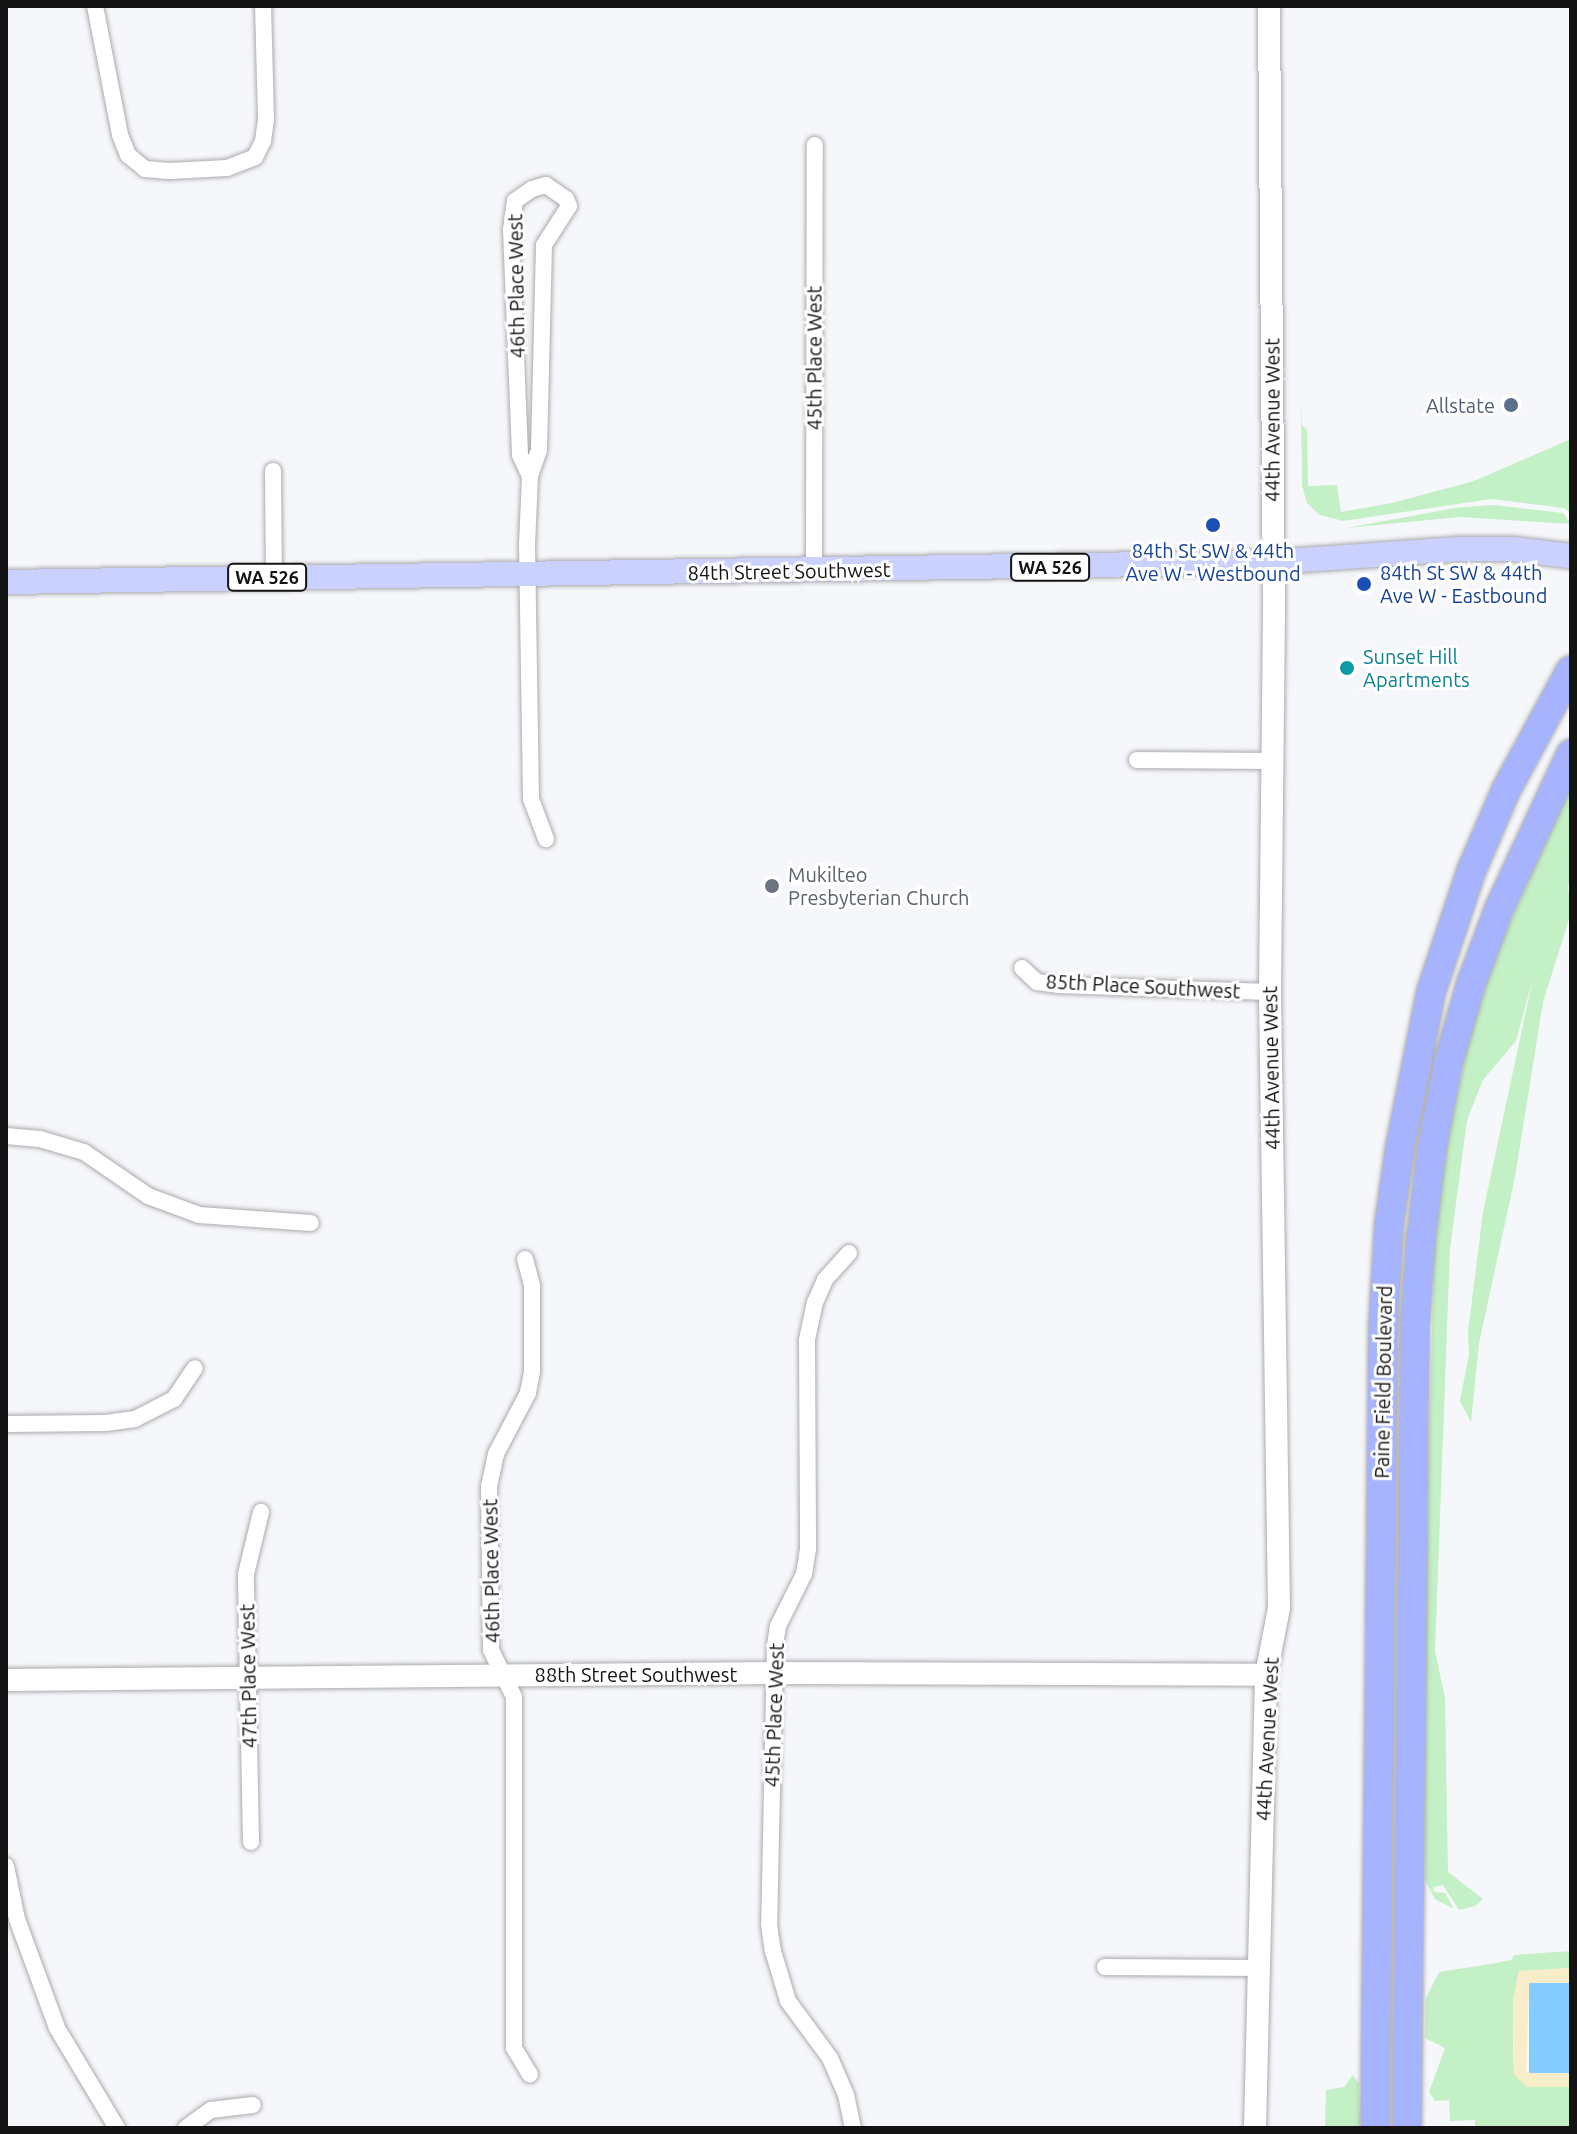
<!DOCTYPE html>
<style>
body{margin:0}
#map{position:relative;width:1577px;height:2134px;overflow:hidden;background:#f6f7fa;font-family:Ubuntu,sans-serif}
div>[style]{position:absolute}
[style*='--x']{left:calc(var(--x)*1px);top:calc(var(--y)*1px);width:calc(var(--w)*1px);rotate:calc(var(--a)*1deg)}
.green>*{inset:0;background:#c3f0c5}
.sand>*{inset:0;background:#f7edc8}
.water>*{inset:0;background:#84ccfd;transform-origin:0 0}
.roads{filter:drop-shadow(0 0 2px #aaabae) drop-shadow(0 0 2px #aaabae)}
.street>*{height:16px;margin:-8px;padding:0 8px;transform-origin:8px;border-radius:8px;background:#fff}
.secondary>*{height:22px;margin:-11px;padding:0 11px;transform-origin:11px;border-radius:11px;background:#fff}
.primary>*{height:24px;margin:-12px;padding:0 12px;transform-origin:12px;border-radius:12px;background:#cad1fe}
.highway>*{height:28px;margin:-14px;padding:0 14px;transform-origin:14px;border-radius:14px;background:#a6b3fd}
.dots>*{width:22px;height:22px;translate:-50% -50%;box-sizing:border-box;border:4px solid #fff;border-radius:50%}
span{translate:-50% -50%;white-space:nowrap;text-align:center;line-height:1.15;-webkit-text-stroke:6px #fff;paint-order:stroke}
.shield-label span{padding:2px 6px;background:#fff;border:2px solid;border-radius:6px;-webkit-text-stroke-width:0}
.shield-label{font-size:18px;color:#131314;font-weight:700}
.street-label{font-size:20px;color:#131314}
.service-label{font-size:20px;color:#4e5e75}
.right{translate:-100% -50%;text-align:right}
.transit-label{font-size:20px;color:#164399}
.left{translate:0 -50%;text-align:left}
.culture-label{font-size:20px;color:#0d838f}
.worship-label{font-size:20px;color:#5b616d}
.frame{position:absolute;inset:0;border:8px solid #131314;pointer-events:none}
</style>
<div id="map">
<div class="green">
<div style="clip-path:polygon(1301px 395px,1302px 425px,1307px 430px,1308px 486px,1337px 485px,1341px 512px,1392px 503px,1474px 481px,1571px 439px,1571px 513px,1564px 508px,1491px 499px,1343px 521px,1320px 515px,1307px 503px,1302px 486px)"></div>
<div style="clip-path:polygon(1492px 505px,1563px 513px,1571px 524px,1460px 517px,1346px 528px,1455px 508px)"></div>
<div style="clip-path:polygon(1571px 784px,1571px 878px,1568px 886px,1571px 913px,1543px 1002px,1515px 1177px,1479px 1343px,1471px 1422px,1460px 1401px,1469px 1354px,1468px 1332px,1483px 1212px,1533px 978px,1516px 1041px,1483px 1080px,1467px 1120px,1450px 1249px,1435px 1651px,1445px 1698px,1448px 1872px,1483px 1899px,1475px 1906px,1459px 1910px,1443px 1885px,1433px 1887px,1434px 1892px,1445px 1893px,1454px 1909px,1435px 1899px,1425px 1880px,1424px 1669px,1434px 1246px,1446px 1148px,1469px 1039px,1497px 952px)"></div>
<div style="clip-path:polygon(1571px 1951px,1571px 1968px,1519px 1971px,1513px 2000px,1513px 2048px,1514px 2074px,1526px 2086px,1571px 2087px,1571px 2128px,1475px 2128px,1475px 2120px,1450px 2121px,1449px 2100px,1435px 2101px,1429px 2092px,1445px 2048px,1425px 2038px,1426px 1998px,1439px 1972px,1497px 1963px,1511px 1960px,1514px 1955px)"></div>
<div style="clip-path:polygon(1353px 2075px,1359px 2084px,1360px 2128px,1325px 2128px,1326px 2090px,1344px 2087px)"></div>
</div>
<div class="sand">
<div style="clip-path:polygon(1571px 1968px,1571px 1983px,1529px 1985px,1526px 2072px,1571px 2073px,1571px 2087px,1526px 2087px,1514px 2074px,1513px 2000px,1519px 1971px)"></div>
</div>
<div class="water">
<div style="left:1571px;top:1983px;width:90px;height:42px;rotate:90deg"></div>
</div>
<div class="roads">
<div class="street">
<div style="--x:95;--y:6;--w:131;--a:79"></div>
<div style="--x:120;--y:135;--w:22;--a:68"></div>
<div style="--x:128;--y:155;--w:22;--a:39"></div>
<div style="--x:145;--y:169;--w:24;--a:5"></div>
<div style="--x:169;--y:171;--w:58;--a:-3"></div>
<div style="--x:227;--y:168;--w:30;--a:-21"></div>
<div style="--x:255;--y:157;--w:18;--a:-63"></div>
<div style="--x:263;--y:141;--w:22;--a:-82"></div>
<div style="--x:266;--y:119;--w:113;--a:-91.5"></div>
<div style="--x:273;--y:471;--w:106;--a:89.5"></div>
<div style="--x:530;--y:476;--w:28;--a:-71"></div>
<div style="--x:539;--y:450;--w:205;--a:-88.6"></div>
<div style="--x:544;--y:245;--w:46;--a:-57.3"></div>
<div style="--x:569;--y:206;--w:8;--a:-113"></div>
<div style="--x:566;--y:199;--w:24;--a:-145"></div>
<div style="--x:546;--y:185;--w:15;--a:164"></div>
<div style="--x:532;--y:189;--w:21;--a:145"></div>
<div style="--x:515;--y:201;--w:29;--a:98"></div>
<div style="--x:511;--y:230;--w:225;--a:87.7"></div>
<div style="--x:520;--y:455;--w:23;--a:65"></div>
<div style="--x:530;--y:476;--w:68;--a:92.5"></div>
<div style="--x:527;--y:544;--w:255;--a:89.1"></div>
<div style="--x:531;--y:799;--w:43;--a:69.4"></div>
<div style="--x:814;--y:571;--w:426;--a:-89.9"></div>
<div style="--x:1137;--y:760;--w:135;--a:0.4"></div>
<div style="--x:1022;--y:968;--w:21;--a:43"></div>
<div style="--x:1037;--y:982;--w:21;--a:8"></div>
<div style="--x:1058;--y:985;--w:212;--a:1.9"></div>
<div style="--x:6;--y:1136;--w:34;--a:5"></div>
<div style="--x:40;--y:1139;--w:46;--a:16.5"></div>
<div style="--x:84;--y:1152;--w:78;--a:34.5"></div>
<div style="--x:148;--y:1196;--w:54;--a:20.4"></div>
<div style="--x:199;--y:1215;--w:112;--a:4.1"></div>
<div style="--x:849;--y:1253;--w:36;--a:132"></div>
<div style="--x:825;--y:1280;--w:24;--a:114"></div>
<div style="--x:815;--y:1302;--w:40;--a:102"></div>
<div style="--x:807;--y:1341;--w:208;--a:89.7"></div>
<div style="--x:808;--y:1549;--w:25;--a:99"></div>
<div style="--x:804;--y:1574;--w:58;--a:116.6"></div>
<div style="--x:778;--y:1626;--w:20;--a:99"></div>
<div style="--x:775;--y:1646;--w:278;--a:91.2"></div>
<div style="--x:769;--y:1924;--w:27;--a:82"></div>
<div style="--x:773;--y:1951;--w:52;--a:73.3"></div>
<div style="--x:788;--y:2001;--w:71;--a:53.6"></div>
<div style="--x:830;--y:2058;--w:40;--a:66.6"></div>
<div style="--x:846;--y:2095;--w:34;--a:78"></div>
<div style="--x:525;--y:1259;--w:28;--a:75"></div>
<div style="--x:532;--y:1286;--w:86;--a:90"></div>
<div style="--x:532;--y:1372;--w:21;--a:101"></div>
<div style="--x:528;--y:1393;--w:69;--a:117.7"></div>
<div style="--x:496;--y:1454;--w:33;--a:102"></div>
<div style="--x:489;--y:1486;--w:164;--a:89.3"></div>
<div style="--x:491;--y:1650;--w:52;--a:63.9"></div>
<div style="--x:514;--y:1697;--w:351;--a:90"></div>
<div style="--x:514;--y:2048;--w:31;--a:59"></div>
<div style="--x:6;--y:1424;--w:100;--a:-0.6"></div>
<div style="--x:106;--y:1423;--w:29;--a:-8"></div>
<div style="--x:135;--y:1419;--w:44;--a:-27.1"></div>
<div style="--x:174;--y:1399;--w:37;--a:-56"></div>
<div style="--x:251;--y:1842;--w:268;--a:-91.1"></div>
<div style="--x:246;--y:1574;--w:64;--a:-76.4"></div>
<div style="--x:6;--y:1866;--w:54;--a:78.3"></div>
<div style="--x:17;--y:1919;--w:116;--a:69.8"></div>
<div style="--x:57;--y:2028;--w:117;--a:59"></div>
<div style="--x:1105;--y:1967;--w:153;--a:0.4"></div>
<div style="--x:186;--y:2128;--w:31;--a:-36"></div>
<div style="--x:211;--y:2110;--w:42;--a:-6.8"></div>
</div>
<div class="secondary">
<div style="--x:6;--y:1680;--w:767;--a:-0.52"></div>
<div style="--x:773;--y:1673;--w:493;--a:0.2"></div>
<div style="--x:1255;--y:2128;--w:453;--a:-88.6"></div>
<div style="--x:1266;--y:1675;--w:68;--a:-79"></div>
<div style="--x:1279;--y:1608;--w:616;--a:-90.84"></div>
<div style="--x:1270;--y:992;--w:396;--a:-89.4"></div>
<div style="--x:1274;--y:596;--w:590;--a:-90.49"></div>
</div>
<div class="primary">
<div style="--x:6;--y:582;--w:1267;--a:-0.9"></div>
<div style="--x:1273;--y:562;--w:184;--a:-4"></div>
<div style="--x:1457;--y:549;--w:55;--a:0"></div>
<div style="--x:1512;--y:549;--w:59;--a:6.8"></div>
</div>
<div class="highway">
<div style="--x:1375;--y:2128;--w:803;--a:-89.43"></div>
<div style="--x:1383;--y:1325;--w:101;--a:-86.6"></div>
<div style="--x:1389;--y:1224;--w:78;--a:-81.9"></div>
<div style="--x:1400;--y:1147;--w:158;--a:-78.7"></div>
<div style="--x:1431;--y:992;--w:130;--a:-71.6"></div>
<div style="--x:1472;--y:869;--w:86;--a:-66.7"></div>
<div style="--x:1506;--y:790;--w:136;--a:-61.6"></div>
<div style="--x:1407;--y:2128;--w:803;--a:-89.43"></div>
<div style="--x:1415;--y:1325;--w:86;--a:-86"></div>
<div style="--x:1421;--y:1239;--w:92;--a:-83.1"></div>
<div style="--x:1432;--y:1148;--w:86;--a:-79.2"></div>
<div style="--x:1448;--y:1064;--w:83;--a:-74"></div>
<div style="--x:1471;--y:984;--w:80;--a:-69.5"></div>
<div style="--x:1499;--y:909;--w:171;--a:-65.1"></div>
</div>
</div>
<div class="dots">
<div style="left:1511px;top:405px;background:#5c6f8a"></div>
<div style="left:1213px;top:525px;background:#1a4fb4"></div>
<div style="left:1364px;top:584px;background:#1a4fb4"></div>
<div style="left:1347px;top:668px;background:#0f9aa8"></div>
<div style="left:772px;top:886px;background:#6b7280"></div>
</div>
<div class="shield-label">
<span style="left:1050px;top:567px">WA 526</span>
<span style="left:267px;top:577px">WA 526</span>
</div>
<div class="street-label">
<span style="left:516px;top:286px;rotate:-91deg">46th Place West</span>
<span style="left:814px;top:358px;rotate:-90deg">45th Place West</span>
<span style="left:1272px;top:420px;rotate:-90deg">44th Avenue West</span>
<span style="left:789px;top:571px;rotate:-1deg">84th Street Southwest</span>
<span style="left:1143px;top:986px;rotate:3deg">85th Place Southwest</span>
<span style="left:1271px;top:1068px;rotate:-91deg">44th Avenue West</span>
<span style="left:1383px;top:1382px;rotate:-89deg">Paine Field Boulevard</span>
<span style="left:491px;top:1571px;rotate:-91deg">46th Place West</span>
<span style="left:636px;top:1674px">88th Street Southwest</span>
<span style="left:248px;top:1676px;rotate:-91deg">47th Place West</span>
<span style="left:774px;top:1715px;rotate:-88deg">45th Place West</span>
<span style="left:1267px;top:1739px;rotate:-87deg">44th Avenue West</span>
</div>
<div class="service-label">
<span class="right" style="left:1495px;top:405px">Allstate</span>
</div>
<div class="transit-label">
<span style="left:1213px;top:562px">84th St SW &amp; 44th<br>Ave W - Westbound</span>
<span class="left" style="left:1380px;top:584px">84th St SW &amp; 44th<br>Ave W - Eastbound</span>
</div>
<div class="culture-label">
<span class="left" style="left:1363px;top:668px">Sunset Hill<br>Apartments</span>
</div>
<div class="worship-label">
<span class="left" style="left:788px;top:886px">Mukilteo<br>Presbyterian Church</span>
</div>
<div class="frame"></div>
</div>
